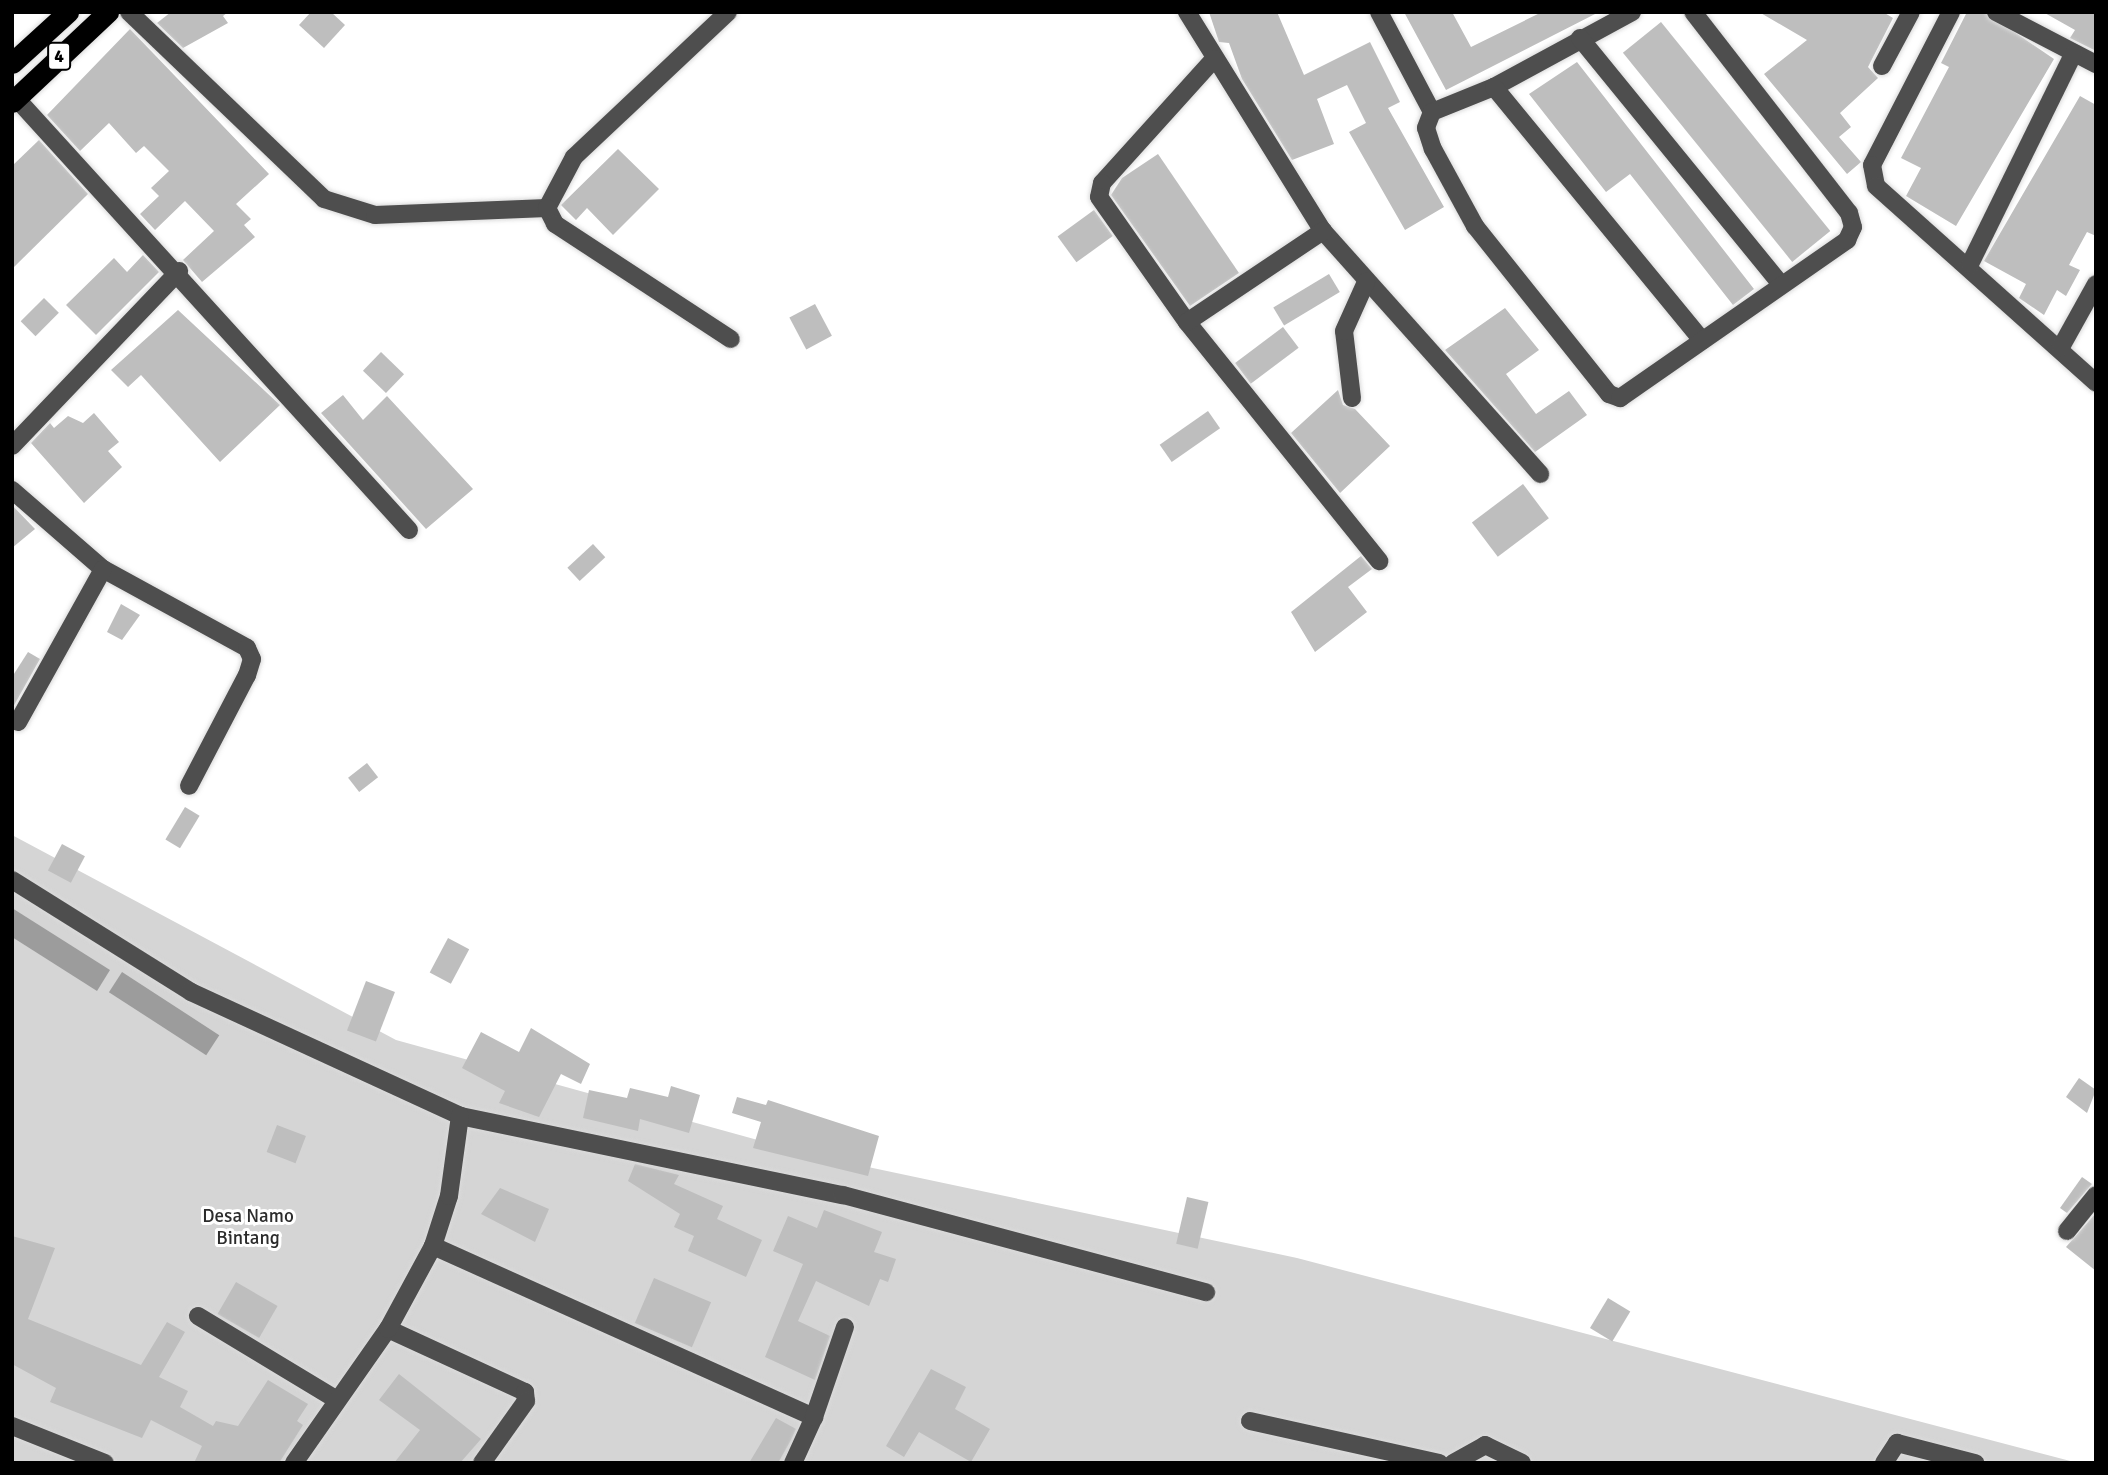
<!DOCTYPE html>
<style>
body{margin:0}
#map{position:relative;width:2108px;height:1475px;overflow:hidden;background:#fff;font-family:Signika,sans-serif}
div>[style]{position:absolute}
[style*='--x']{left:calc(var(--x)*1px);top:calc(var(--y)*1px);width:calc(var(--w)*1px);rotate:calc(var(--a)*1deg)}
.green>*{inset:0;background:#d5d5d5}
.water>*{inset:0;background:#9c9c9c;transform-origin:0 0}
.building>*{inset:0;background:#bebebe;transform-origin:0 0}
.roads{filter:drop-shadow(0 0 2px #dbdbdb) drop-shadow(0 0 2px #dbdbdb)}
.minor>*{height:18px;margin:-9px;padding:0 9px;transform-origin:9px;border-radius:9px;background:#4e4e4e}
.highway>*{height:21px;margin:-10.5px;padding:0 10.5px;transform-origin:10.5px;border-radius:10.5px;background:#000}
span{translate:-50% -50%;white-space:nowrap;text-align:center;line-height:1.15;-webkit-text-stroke:6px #fff;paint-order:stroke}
.shield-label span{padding:2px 5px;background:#fff;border:2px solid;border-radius:5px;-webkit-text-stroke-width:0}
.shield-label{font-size:18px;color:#000;font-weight:700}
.park-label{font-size:19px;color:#2c2c2c}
.frame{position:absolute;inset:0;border:14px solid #000;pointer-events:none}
</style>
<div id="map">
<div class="green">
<div style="clip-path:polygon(12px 835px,396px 1040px,816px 1156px,1297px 1258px,2078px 1463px,12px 1463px)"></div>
</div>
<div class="water">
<div style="clip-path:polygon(12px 908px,110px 970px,97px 991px,12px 937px)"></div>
<div style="left:122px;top:972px;width:116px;height:24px;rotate:33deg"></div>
</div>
<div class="building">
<div style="clip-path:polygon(171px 12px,228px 12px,223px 16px,228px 23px,183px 48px,157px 23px)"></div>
<div style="clip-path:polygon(311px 12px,331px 12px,345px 25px,324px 48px,299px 25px)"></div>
<div style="clip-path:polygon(1209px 12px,1277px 12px,1304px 75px,1370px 42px,1400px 102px,1388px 108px,1444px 207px,1405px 230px,1349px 132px,1366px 123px,1347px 85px,1317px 99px,1334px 144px,1292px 160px,1242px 79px,1229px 43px,1219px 42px)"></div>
<div style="clip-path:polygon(1404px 12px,1452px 12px,1471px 47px,1542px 12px,1599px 12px,1446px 90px)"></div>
<div style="clip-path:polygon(1759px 12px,1883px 12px,1893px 18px,1868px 67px,1878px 78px,1840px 113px,1851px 127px,1839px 137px,1861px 162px,1847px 174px,1764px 74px,1807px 40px)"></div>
<div style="clip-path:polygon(1967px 12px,1985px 12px,2054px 59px,1956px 226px,1906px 196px,1921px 168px,1901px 158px,1949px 67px,1941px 63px)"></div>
<div style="clip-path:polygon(2043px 12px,2096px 12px,2096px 51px,2070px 38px,2075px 30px)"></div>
<div style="left:1661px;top:22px;width:269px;height:49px;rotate:51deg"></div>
<div style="clip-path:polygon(130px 29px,269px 174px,236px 204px,251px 219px,244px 225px,255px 237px,202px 282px,183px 260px,214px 231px,185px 201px,155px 230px,140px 214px,159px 196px,151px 188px,169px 171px,144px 146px,136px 153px,109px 123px,80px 151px,47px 115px)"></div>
<div style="clip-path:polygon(1577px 62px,1754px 289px,1733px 305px,1630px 174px,1606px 192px,1529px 94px)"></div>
<div style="clip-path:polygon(2080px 96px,2096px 105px,2096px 236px,2087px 232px,2069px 265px,2080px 270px,2066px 296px,2057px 290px,2044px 315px,2019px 298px,2026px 284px,1984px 261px)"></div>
<div style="clip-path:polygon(39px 140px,88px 194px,12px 269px,12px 166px)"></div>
<div style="clip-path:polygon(618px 149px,659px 189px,613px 235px,587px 208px,576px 220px,561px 205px)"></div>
<div style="clip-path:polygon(1158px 154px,1239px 273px,1190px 306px,1111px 195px,1122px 178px)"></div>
<div style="left:1094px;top:210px;width:32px;height:45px;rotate:54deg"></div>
<div style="clip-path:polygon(143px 255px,159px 272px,96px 335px,66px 305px,114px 258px,127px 272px)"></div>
<div style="left:1329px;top:274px;width:21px;height:65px;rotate:59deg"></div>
<div style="left:44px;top:298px;width:21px;height:33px;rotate:45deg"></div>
<div style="left:815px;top:304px;width:36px;height:29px;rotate:62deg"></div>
<div style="clip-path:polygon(1505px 308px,1539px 350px,1506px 374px,1536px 414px,1569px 391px,1587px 415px,1535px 452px,1445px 350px)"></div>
<div style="clip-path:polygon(178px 310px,280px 405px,220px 462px,141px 375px,128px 387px,111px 370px)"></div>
<div style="left:1283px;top:327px;width:26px;height:60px;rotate:53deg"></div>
<div style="left:381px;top:352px;width:32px;height:26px;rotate:44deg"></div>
<div style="clip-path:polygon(1338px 390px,1343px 405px,1355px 409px,1390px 446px,1340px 493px,1291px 433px)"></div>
<div style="clip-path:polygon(343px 395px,363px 420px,387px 396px,473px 489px,426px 529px,321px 413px)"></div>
<div style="left:1208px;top:411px;width:21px;height:59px;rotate:55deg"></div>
<div style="clip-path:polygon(94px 413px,119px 442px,108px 451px,122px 467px,84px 503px,31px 443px,50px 423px,54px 428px,68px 416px,83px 423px)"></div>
<div style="left:1523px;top:484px;width:43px;height:64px;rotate:53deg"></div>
<div style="clip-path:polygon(12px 505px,35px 529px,12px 548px)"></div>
<div style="left:593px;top:544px;width:18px;height:35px;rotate:47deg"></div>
<div style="clip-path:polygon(1361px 556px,1372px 569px,1348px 587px,1367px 612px,1315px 652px,1291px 612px)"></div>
<div style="clip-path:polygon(121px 604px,140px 615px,122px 640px,107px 632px)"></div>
<div style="clip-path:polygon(28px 652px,40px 659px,12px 709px,12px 677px)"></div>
<div style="left:367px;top:763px;width:18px;height:24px;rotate:52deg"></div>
<div style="left:185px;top:807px;width:17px;height:38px;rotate:31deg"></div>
<div style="left:62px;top:844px;width:26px;height:30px;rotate:28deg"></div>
<div style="left:448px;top:938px;width:24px;height:39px;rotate:28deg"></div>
<div style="left:366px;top:981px;width:31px;height:53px;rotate:21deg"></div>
<div style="clip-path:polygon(531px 1028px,590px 1064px,581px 1084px,561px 1074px,539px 1117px,499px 1103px,505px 1091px,462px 1068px,481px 1032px,519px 1052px)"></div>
<div style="clip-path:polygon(2079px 1078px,2096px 1090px,2087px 1113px,2066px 1097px)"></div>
<div style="clip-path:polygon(671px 1086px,700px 1095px,689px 1133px,640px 1119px,638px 1131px,583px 1118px,589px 1090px,627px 1098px,630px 1088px,668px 1097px)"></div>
<div style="clip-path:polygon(737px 1097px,766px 1105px,768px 1100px,879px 1136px,868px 1176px,753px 1148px,761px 1122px,732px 1113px)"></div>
<div style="left:277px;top:1125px;width:31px;height:29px;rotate:21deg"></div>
<div style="clip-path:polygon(635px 1164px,679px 1175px,674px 1184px,723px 1206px,717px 1219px,762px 1240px,746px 1277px,688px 1251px,694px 1236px,674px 1227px,680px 1214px,628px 1181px)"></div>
<div style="clip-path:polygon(2082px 1177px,2092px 1184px,2067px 1213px,2060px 1208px)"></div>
<div style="clip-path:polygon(500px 1188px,549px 1209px,535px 1242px,481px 1214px)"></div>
<div style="left:1187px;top:1197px;width:22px;height:48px;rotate:13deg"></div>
<div style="clip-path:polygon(824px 1210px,882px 1232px,874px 1252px,896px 1259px,888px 1282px,880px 1279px,869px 1306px,816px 1281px,798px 1321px,830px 1336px,815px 1380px,765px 1357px,803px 1264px,773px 1251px,788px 1216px,817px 1228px)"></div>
<div style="clip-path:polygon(2096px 1213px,2096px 1271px,2066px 1247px)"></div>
<div style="clip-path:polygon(12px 1236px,55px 1248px,28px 1319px,141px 1365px,167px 1322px,185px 1332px,159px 1377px,188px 1391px,180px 1407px,213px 1426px,216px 1421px,238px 1426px,268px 1380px,308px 1404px,297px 1421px,303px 1425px,279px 1463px,194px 1463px,202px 1446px,151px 1420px,142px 1438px,50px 1402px,56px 1388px,12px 1364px)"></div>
<div style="left:654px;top:1278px;width:62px;height:49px;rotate:23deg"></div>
<div style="left:236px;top:1282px;width:48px;height:37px;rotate:30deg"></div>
<div style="left:1608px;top:1298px;width:26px;height:35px;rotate:31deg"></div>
<div style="clip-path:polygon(931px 1369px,966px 1387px,955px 1409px,990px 1429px,971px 1462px,919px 1432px,904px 1457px,886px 1446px)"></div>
<div style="clip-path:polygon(399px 1374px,481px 1439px,460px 1463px,394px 1463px,420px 1430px,379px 1400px)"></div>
<div style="clip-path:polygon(776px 1418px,796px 1429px,791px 1440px,778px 1463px,749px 1463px)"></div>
</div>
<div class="roads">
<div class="minor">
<div style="--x:129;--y:12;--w:270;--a:43.8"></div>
<div style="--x:324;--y:199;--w:53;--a:17.4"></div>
<div style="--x:375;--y:215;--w:172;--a:-2.3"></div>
<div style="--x:728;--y:12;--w:212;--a:136.7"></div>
<div style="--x:574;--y:157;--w:58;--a:117.9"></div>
<div style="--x:547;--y:208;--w:18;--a:63"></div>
<div style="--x:555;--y:224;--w:210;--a:33.2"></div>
<div style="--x:1187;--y:12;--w:258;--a:58.2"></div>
<div style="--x:1323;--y:231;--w:326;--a:48.2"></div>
<div style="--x:1379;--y:12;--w:113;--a:62.1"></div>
<div style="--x:1432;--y:112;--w:67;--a:-22"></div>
<div style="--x:1494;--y:87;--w:157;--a:-28.5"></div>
<div style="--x:1951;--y:12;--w:172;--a:117.3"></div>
<div style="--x:1872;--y:165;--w:21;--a:79"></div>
<div style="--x:1876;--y:186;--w:295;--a:41.8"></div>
<div style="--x:1996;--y:12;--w:113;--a:27.5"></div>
<div style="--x:1580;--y:38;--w:316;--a:50.8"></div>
<div style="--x:1214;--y:59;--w:167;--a:132.1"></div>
<div style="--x:1102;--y:183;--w:14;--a:102"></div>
<div style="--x:1099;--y:197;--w:153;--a:54.9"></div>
<div style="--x:1187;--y:322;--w:307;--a:51.2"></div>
<div style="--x:1882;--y:66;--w:61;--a:-61.8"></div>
<div style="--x:1494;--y:87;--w:328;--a:50.6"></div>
<div style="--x:16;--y:98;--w:584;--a:47.71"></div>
<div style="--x:1432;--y:112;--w:17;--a:111"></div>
<div style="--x:1426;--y:128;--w:22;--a:72"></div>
<div style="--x:1433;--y:149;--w:88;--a:61.4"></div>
<div style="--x:1475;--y:226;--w:215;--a:51.4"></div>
<div style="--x:1609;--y:394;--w:12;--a:20"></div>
<div style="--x:1620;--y:398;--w:277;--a:-34.8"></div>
<div style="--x:1847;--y:240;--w:14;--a:-65"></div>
<div style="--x:1853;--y:227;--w:15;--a:-106"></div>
<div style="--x:1849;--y:213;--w:254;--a:-127.8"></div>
<div style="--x:1970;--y:264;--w:235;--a:-63.8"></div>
<div style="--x:1187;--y:322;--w:164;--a:-33.8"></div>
<div style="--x:2061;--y:347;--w:72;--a:-60.9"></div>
<div style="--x:1352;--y:398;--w:67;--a:-96.8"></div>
<div style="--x:1344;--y:331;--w:54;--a:-65.8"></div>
<div style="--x:12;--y:446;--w:242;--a:-46.3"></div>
<div style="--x:12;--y:490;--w:121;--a:41"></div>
<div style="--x:103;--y:569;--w:164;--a:28.7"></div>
<div style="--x:247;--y:648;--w:12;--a:66"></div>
<div style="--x:252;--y:659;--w:17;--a:107"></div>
<div style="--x:247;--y:675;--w:125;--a:117.6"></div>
<div style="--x:18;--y:722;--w:175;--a:-60.9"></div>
<div style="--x:12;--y:880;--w:211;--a:32"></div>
<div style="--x:191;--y:992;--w:296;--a:24.7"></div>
<div style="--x:460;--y:1116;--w:391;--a:11.7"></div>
<div style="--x:843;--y:1195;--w:376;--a:15"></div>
<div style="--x:2067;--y:1231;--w:46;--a:-51.1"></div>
<div style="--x:433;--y:1246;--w:418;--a:24.2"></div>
<div style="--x:814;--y:1417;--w:51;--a:114.5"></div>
<div style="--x:198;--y:1316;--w:162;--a:31.1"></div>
<div style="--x:388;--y:1329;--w:151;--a:24.7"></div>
<div style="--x:525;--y:1392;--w:9;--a:84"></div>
<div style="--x:526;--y:1401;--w:76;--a:125.4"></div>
<div style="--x:814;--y:1417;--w:95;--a:-71"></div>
<div style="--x:1250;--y:1421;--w:194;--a:12.5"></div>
<div style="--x:12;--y:1426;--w:100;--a:21.7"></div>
<div style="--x:294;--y:1463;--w:164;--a:-55"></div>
<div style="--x:388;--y:1329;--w:94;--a:-61.5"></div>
<div style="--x:433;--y:1246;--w:52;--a:-72.3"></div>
<div style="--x:449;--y:1196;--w:81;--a:-82.2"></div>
<div style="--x:1453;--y:1463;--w:37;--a:-29"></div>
<div style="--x:1485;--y:1445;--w:41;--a:25.9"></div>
<div style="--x:1884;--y:1463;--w:24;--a:-57"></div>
<div style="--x:1897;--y:1443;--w:81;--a:14.4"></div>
</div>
<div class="highway">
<div style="--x:12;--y:63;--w:76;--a:-42.3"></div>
<div style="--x:12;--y:102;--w:132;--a:-43.2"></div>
</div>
</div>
<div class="shield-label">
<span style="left:59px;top:56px">4</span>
</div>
<div class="park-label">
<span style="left:248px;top:1228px">Desa Namo<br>Bintang</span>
</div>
<div class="frame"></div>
</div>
